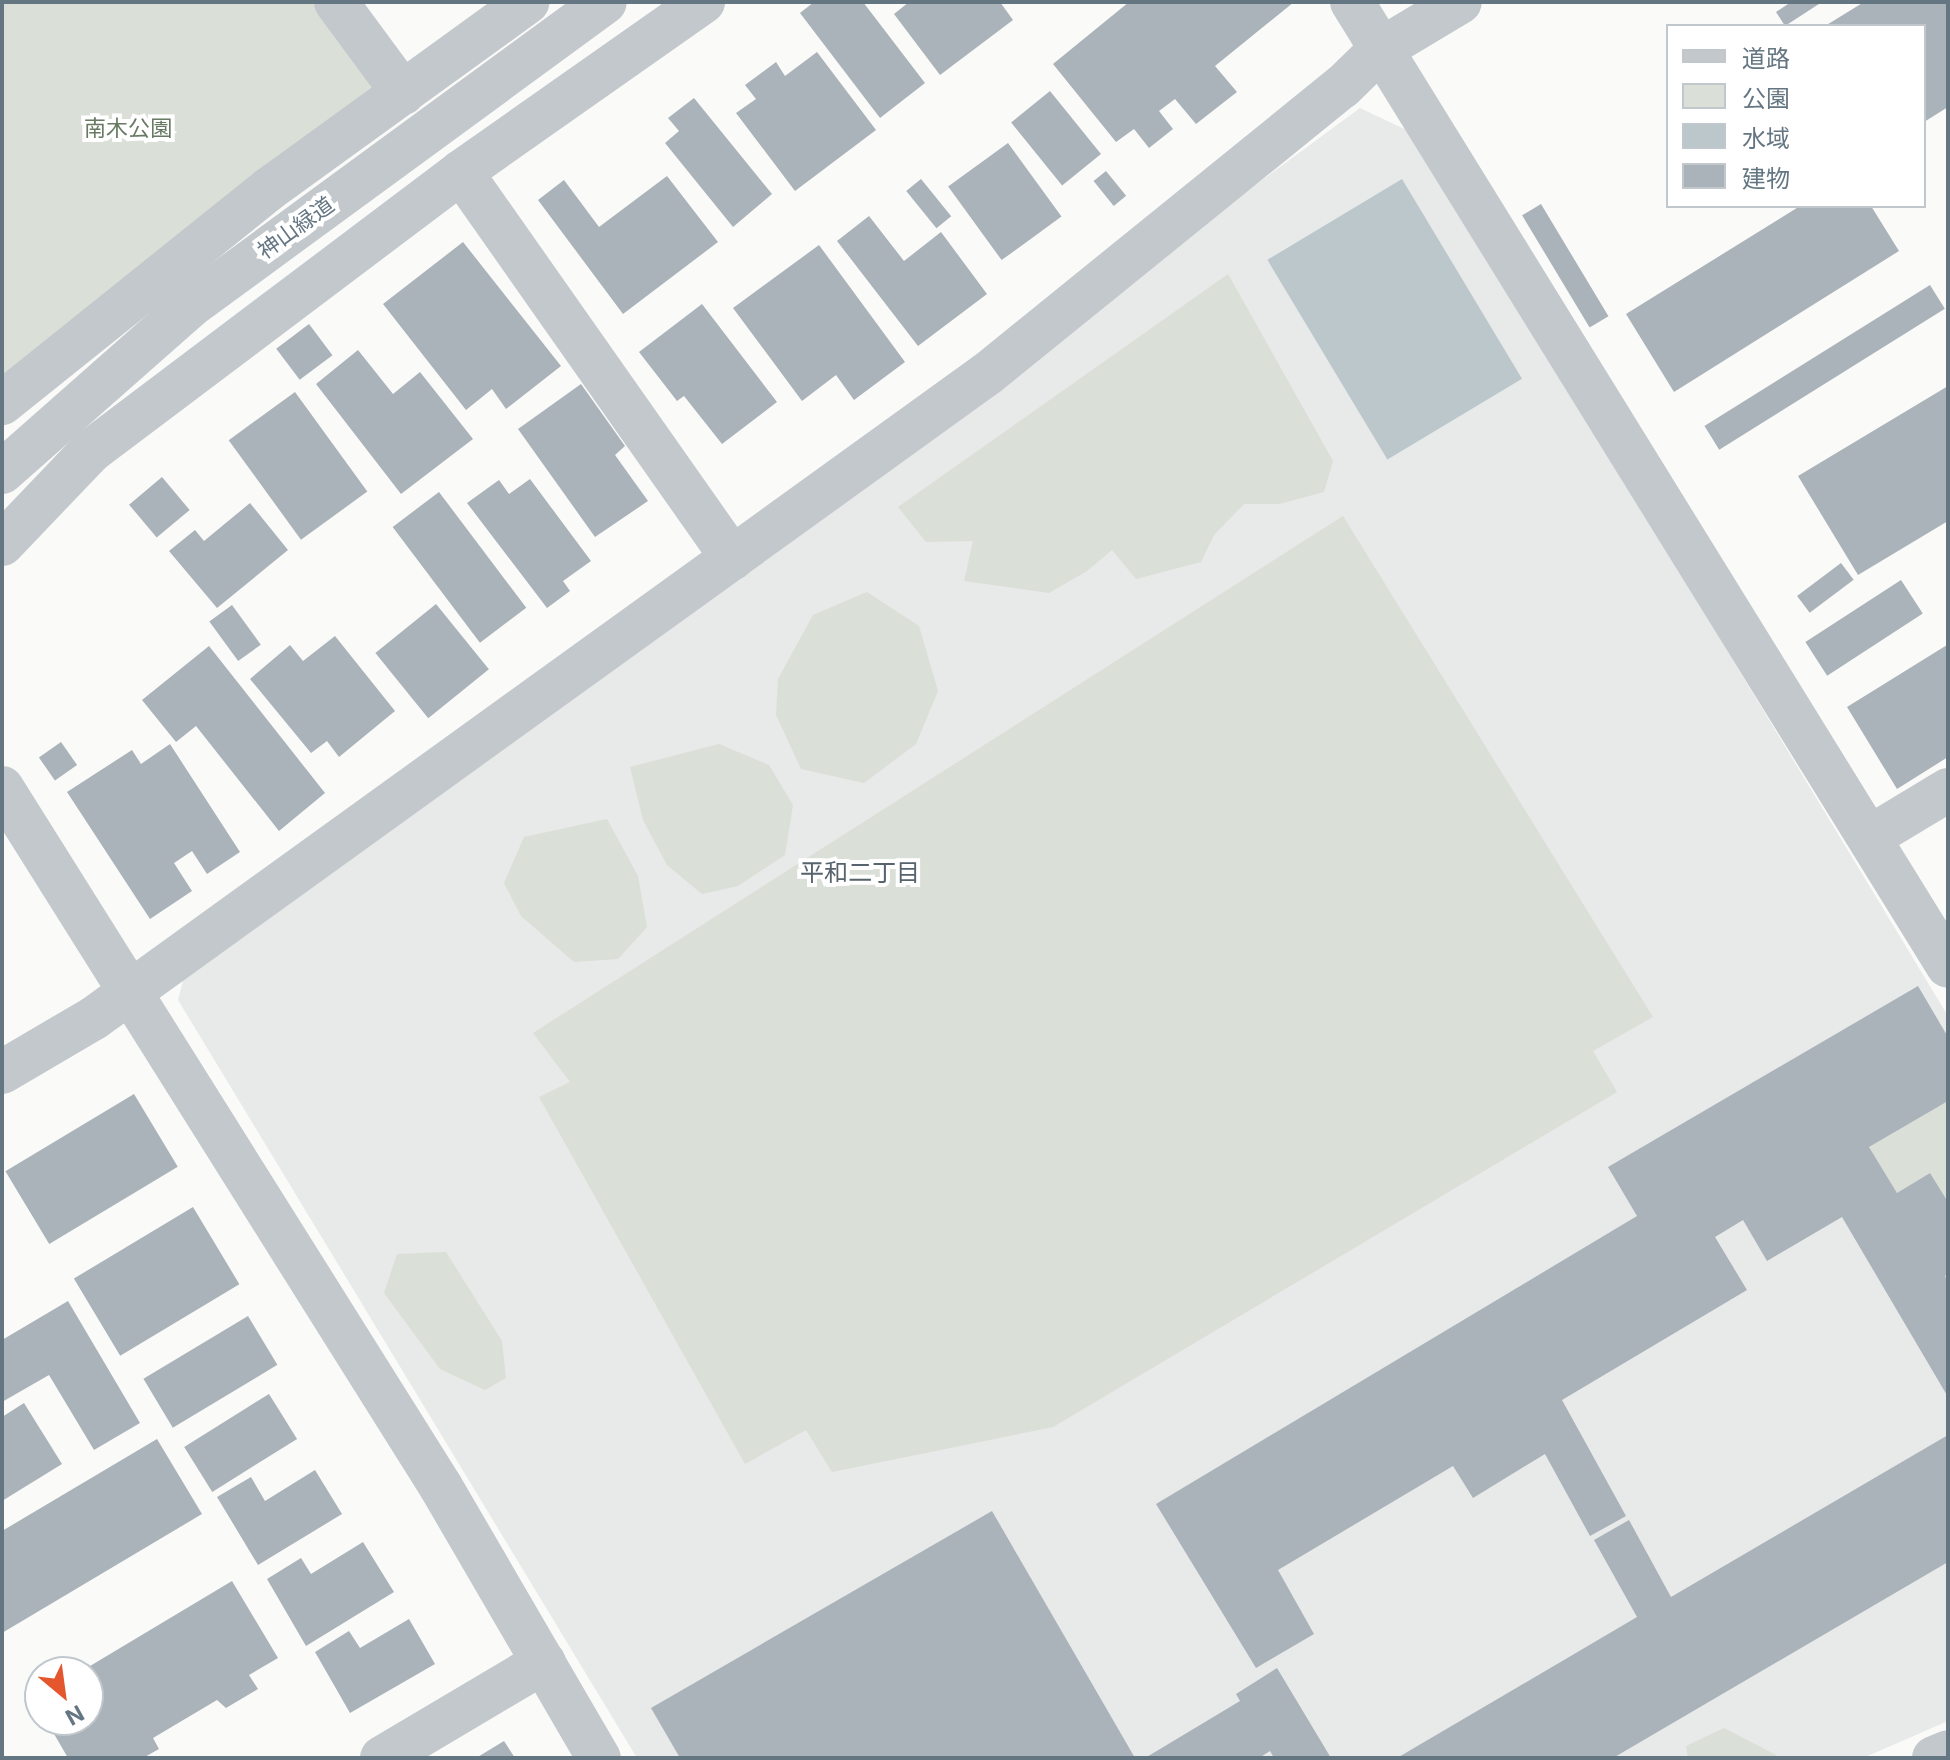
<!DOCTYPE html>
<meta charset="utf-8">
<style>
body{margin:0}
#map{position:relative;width:1950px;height:1760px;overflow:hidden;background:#fafaf8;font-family:Inter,"Noto Sans JP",sans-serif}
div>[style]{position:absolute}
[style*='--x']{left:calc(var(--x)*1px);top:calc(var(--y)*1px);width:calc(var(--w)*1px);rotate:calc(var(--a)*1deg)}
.built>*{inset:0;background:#e8e9e9}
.green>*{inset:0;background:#dadfd7}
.water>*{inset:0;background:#bbc7cb;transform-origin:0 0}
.building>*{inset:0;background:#aab3b9;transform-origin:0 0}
.pedestrian>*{height:44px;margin:-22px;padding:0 22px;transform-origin:22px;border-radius:22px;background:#c3c8cc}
.minor>*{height:44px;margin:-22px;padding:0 22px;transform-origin:22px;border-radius:22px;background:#c3c8cc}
span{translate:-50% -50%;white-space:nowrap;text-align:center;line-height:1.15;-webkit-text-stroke:8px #fff;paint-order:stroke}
.park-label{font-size:22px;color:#687a64}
.street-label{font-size:22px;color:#657683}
.neighbourhood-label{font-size:24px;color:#57646e}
.frame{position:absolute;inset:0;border:4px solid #657683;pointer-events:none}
.legend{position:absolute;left:1666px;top:24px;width:260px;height:184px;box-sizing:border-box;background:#fff;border:2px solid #c1c8cd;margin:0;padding:10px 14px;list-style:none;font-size:24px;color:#657683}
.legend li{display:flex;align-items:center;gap:16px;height:40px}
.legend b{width:40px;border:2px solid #c1c8cd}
.north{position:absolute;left:24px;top:1656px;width:80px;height:80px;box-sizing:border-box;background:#fff;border:2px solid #c1c8cd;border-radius:50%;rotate:151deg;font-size:22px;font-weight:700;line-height:32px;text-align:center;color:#657683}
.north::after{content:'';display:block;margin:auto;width:28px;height:36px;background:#e4572e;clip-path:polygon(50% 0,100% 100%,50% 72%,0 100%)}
</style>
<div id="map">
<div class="built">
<div style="clip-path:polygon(1360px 108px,1415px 134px,1948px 1016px,1948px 1721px,1863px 1758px,637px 1758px,178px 1000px,185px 973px)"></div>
</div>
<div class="green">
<div style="clip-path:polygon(2px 2px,323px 2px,389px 90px,2px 384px)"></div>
<div style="clip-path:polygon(1228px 274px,1333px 461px,1324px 492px,1279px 504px,1244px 504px,1214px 535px,1201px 562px,1136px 579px,1112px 550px,1087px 571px,1049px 593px,964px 581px,973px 541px,926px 542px,898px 507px)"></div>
<div style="clip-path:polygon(1343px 516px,1653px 1017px,1593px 1051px,1617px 1092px,1053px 1427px,832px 1472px,806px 1430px,745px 1464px,539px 1097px,570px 1082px,533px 1033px)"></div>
<div style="clip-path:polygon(867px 592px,919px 626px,938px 691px,916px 744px,864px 783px,801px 769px,776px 715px,778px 679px,813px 615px)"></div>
<div style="clip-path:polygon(719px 744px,769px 765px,793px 805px,785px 855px,738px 886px,702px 894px,667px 865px,643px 820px,630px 767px)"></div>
<div style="clip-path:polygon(607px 819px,638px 876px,647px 927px,618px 959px,574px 962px,521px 916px,504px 883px,524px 837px)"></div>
<div style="clip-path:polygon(1948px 1101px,1948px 1202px,1930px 1173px,1897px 1193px,1869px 1147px)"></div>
<div style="clip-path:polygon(446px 1252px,502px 1341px,506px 1378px,485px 1390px,440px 1369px,384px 1293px,397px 1254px)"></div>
<div style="clip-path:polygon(1724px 1728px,1776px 1755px,1776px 1758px,1688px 1758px,1686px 1746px)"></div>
</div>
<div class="water">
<div style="left:1402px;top:179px;width:233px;height:157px;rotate:59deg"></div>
</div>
<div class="building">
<div style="clip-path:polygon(814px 2px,863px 2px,925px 83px,880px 118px,800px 13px)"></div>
<div style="clip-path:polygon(909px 2px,1000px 2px,1013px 20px,940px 75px,894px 14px)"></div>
<div style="clip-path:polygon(1129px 2px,1294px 2px,1215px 66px,1237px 92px,1196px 124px,1175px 99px,1159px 111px,1173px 129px,1149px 148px,1134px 129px,1116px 142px,1053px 64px)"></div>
<div style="clip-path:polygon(1791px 2px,1822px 2px,1785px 26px,1776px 12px)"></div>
<div style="clip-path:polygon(1864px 2px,1948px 2px,1948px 107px,1924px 122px,1924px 26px,1825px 26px)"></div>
<div style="clip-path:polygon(817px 52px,876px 130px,795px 191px,736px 113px,756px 99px,745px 85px,776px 62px,785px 76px)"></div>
<div style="left:1050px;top:91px;width:81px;height:50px;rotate:51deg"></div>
<div style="clip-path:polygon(694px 98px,772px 194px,733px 227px,665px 143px,679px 131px,668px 118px)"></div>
<div style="left:1008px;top:143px;width:91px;height:74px;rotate:54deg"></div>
<div style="left:1106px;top:171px;width:32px;height:16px;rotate:51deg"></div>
<div style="clip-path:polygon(667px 176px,718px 242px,623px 314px,538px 200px,564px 180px,599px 227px)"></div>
<div style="left:921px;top:179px;width:48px;height:19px;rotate:51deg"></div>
<div style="left:1541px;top:204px;width:131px;height:22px;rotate:59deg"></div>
<div style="clip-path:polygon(1800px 206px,1871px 206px,1899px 251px,1674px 392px,1626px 314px)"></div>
<div style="clip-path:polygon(869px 216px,904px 261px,941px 232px,987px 294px,918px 346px,837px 241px)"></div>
<div style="clip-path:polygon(463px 242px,561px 366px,506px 409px,492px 389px,466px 410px,383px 304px)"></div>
<div style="clip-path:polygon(819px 245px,905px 362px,854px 400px,836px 375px,802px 401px,733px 308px)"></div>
<div style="left:1930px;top:285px;width:28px;height:266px;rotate:58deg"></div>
<div style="clip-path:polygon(702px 304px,777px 402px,722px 444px,684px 396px,677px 401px,639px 352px)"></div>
<div style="left:309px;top:324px;width:39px;height:41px;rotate:53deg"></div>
<div style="clip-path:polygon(358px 350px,393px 394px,420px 372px,473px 439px,401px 494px,316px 384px)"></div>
<div style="clip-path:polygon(581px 384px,625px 446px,615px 455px,648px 501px,595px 537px,518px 429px)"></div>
<div style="clip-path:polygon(1948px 386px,1948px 521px,1858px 575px,1798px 476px)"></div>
<div style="left:295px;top:392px;width:123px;height:82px;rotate:54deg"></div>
<div style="left:162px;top:477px;width:43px;height:43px;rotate:50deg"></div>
<div style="clip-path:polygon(530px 479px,591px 561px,563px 581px,570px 591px,547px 608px,467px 503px,499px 480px,509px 494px)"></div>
<div style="left:439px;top:492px;width:145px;height:58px;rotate:53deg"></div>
<div style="clip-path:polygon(250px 503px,288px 550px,217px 608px,169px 551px,195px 530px,204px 541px)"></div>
<div style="left:1841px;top:563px;width:21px;height:55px;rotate:53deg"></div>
<div style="left:1901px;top:580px;width:40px;height:114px;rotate:57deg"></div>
<div style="left:436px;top:604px;width:84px;height:78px;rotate:51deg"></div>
<div style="left:232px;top:605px;width:49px;height:28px;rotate:54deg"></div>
<div style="clip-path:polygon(335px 636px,395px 711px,339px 757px,327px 741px,311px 753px,250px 679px,290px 645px,303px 661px)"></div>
<div style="clip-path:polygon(1947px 645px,1948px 757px,1897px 789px,1847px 707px)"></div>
<div style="clip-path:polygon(209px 646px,325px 793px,279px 831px,196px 726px,176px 742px,142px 700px)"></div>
<div style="left:61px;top:742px;width:28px;height:27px;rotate:55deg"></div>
<div style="clip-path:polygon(170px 744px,240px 852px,207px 874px,192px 851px,174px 863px,192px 891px,150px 919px,67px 792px,132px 750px,141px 764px)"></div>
<div style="clip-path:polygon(1918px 986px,1948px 1037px,1948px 1101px,1869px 1147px,1897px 1193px,1930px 1173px,1948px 1202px,1948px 1274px,1945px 1276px,1948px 1282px,1948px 1397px,1842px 1217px,1767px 1261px,1743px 1220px,1715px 1237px,1747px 1290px,1562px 1400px,1626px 1516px,1590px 1536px,1545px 1454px,1473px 1498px,1453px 1466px,1278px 1570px,1314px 1634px,1256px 1668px,1156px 1504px,1637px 1216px,1608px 1167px)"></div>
<div style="left:134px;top:1094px;width:85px;height:150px;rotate:59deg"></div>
<div style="left:193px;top:1207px;width:90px;height:139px;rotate:59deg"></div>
<div style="clip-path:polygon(68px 1301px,140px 1423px,94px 1450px,49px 1375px,2px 1402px,2px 1340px)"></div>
<div style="left:248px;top:1316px;width:57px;height:122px;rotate:59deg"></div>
<div style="left:269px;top:1394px;width:53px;height:100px;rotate:58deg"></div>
<div style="clip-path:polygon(24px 1403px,62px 1464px,2px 1501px,2px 1417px)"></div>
<div style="clip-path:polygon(1948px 1435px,1948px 1562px,1613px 1758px,1397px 1758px,1637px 1617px,1594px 1540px,1629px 1520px,1671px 1597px)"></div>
<div style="clip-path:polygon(157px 1439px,202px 1514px,2px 1633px,2px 1531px)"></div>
<div style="clip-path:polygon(315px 1470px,342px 1514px,258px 1565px,217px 1497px,251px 1477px,265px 1501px)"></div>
<div style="clip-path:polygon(992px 1511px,1135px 1758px,680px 1758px,651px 1708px)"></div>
<div style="clip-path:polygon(363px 1542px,394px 1592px,306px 1646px,267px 1579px,301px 1558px,311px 1574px)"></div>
<div style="clip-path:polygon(232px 1581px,278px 1658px,249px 1675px,258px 1689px,226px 1708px,217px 1700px,153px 1738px,159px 1749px,143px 1758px,68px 1758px,46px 1720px,88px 1720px,88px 1672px,80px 1672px)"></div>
<div style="clip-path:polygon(409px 1619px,435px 1664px,350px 1713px,315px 1652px,349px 1631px,360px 1648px)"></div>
<div style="clip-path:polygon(1277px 1668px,1331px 1758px,1274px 1758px,1270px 1751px,1259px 1758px,1145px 1758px,1240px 1701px,1236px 1694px)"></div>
<div style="clip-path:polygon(504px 1741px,515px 1758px,476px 1758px)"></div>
</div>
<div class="pedestrian">
<div style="--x:2;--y:472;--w:251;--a:-41.4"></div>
<div style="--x:190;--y:306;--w:514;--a:-36.22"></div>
</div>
<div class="minor">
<div style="--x:336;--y:2;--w:113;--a:53.6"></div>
<div style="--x:1352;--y:2;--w:1133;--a:58.27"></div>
<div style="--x:461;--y:172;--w:472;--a:54.9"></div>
<div style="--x:2;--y:403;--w:342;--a:-38.7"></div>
<div style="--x:269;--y:189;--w:319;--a:-35.9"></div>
<div style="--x:2;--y:544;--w:129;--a:-46.3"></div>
<div style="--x:91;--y:451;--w:463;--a:-37"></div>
<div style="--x:461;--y:172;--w:296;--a:-35.1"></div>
<div style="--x:2;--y:788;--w:825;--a:57.87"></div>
<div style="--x:441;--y:1487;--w:314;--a:59.8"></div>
<div style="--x:1870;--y:837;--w:91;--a:-31.1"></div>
<div style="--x:2;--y:1072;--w:107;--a:-30.4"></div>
<div style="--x:94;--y:1018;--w:1101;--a:-35.8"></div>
<div style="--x:987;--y:374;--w:457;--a:-39"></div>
<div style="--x:1342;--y:87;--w:53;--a:-44.2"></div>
<div style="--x:1380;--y:50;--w:93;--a:-31"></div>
<div style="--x:382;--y:1758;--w:188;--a:-30.7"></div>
<div style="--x:1934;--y:1758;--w:15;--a:-23"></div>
</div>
<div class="park-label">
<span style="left:128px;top:129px">南木公園</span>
</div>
<div class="street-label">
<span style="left:296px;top:228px;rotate:-36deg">神山緑道</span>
</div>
<div class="neighbourhood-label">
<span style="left:860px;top:873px">平和二丁目</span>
</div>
<div class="frame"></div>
<ul class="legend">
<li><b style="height:10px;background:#c3c8cc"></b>道路</li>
<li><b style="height:22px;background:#dadfd7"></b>公園</li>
<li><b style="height:22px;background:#bbc7cb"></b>水域</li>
<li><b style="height:22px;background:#aab3b9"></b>建物</li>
</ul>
<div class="north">N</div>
</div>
